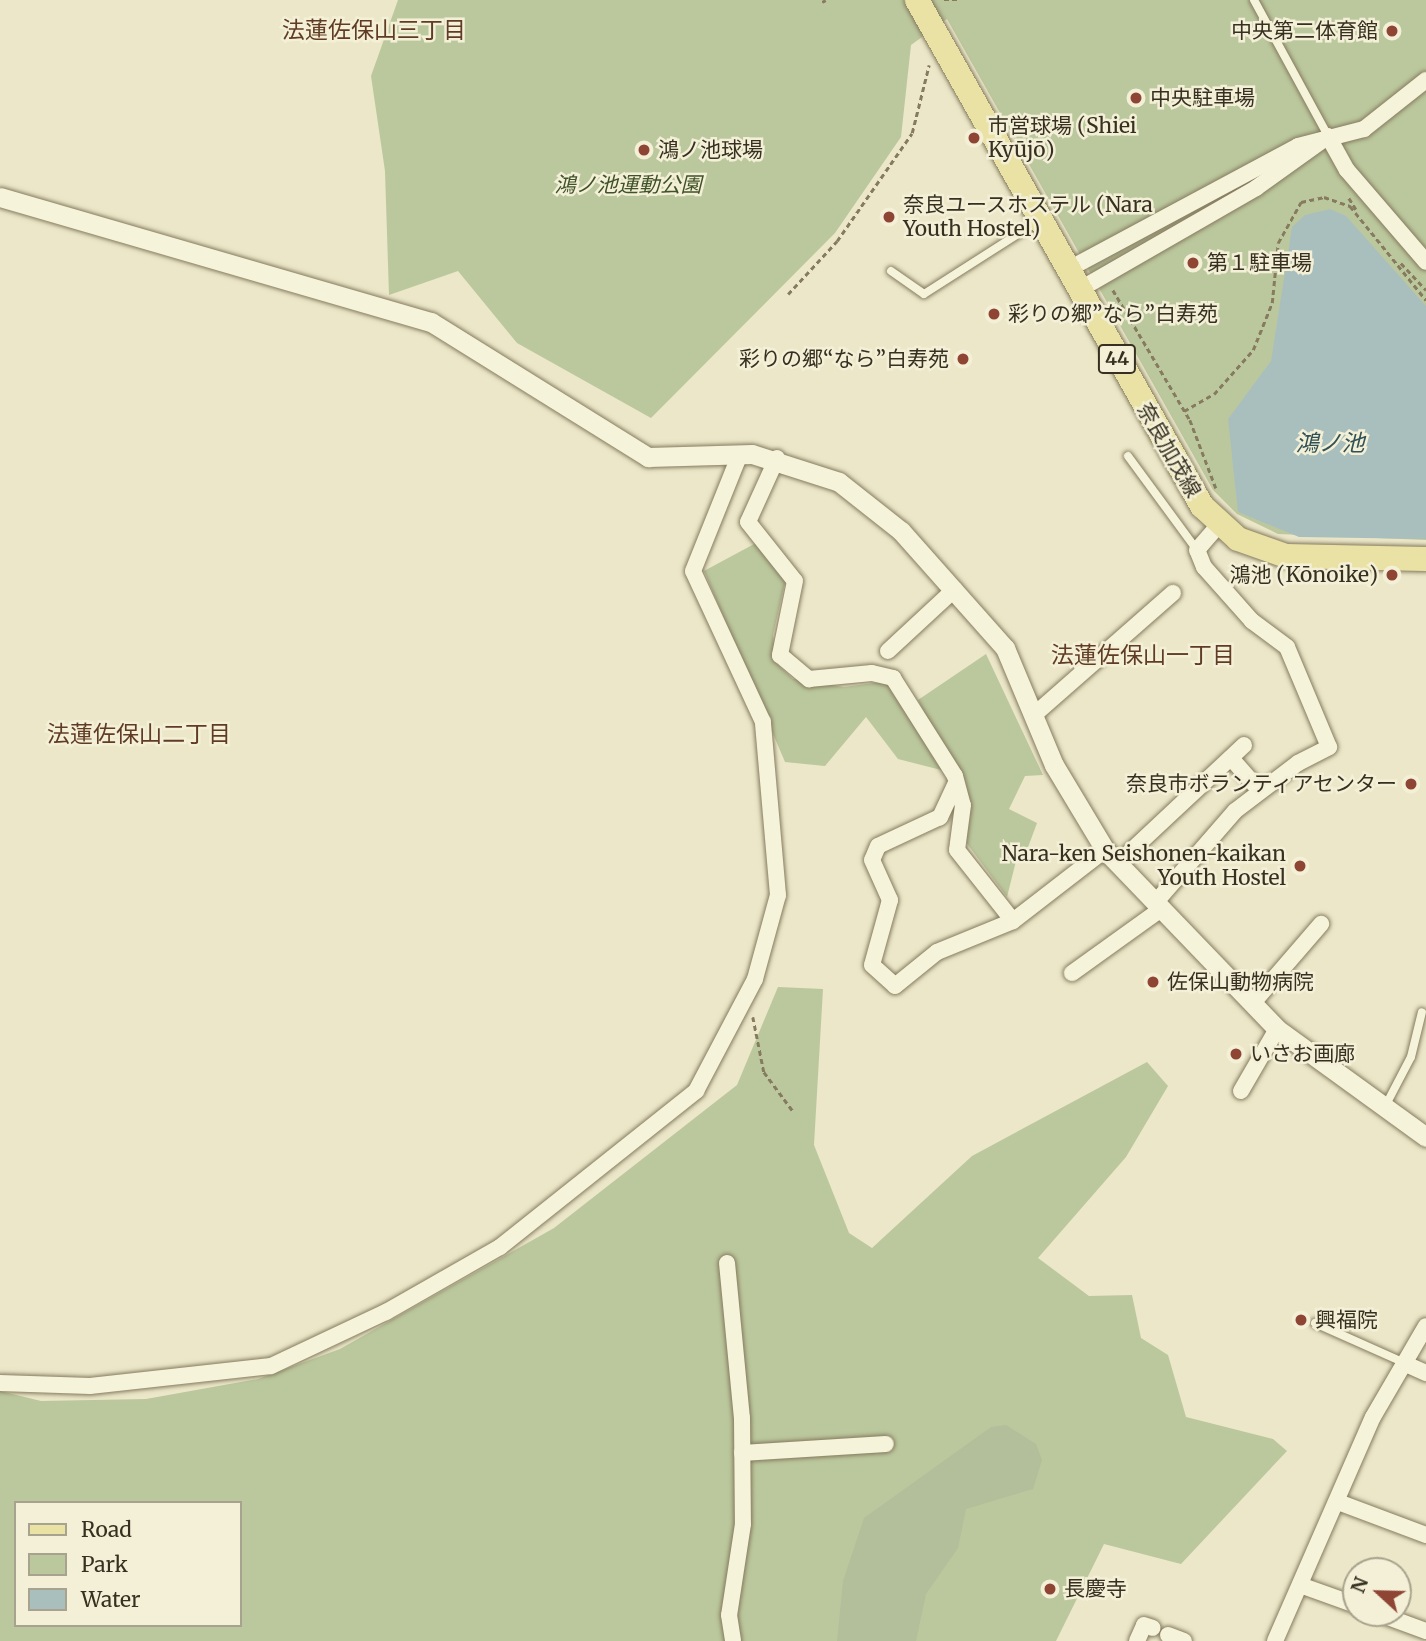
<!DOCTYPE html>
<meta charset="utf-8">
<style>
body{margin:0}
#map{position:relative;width:1426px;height:1641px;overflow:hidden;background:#ebe7c8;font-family:Merriweather,"Noto Sans JP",serif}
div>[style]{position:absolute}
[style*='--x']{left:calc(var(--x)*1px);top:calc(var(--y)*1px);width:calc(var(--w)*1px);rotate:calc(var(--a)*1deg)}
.green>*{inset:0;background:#bbc89d}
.cemetery>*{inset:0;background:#b3be9b}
.water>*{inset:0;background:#a9bfbd}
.path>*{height:2.5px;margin-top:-1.25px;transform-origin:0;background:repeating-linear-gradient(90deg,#867b5f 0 5px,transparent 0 8.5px)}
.roads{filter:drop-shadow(0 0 2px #867b5f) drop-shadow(0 0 2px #867b5f)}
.service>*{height:8px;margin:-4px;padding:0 4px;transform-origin:4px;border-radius:4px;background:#f6f3db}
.minor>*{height:16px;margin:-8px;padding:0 8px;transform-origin:8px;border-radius:8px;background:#f6f3db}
.tertiary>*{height:19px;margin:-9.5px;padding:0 9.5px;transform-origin:9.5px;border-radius:9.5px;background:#f6f3db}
.primary>*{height:24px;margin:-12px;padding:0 12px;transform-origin:12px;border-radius:12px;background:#eae2a4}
.dots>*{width:19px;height:19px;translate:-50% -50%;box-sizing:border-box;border:4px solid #f3f0d7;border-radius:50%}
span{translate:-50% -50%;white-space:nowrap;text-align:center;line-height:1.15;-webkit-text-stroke:5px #f3f0d7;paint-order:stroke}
.shield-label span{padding:2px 5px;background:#f3f0d7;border:2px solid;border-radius:5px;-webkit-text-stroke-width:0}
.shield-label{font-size:19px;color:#373021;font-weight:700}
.poi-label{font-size:21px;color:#373021}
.right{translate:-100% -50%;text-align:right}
.left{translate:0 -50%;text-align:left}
.park-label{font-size:21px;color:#405229;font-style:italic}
.street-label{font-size:21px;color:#373021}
.neighbourhood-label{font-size:23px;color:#603c24}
.water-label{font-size:23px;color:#325156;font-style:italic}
.legend{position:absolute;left:14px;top:1501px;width:228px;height:126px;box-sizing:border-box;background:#f3f0d7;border:2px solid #a8a38e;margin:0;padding:9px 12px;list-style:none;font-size:21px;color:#373021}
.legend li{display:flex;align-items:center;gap:14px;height:35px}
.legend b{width:35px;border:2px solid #a8a38e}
.north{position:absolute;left:1342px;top:1557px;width:70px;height:70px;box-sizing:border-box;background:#f3f0d7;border:2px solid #a8a38e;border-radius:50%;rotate:292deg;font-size:19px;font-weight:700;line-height:28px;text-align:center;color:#373021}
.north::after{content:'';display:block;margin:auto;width:24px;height:32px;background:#8f4534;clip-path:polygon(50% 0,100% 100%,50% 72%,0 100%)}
</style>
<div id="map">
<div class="green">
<div style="clip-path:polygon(398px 0,1426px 0,1426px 540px,1278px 534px,1237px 514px,1213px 490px,947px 19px,911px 45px,901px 137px,835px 233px,651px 418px,517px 343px,458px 271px,389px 295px,385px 171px,371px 76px)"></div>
<div style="clip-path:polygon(756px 543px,786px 578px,773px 635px,776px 663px,793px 679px,844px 687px,889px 681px,945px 771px,898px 759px,866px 717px,825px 766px,785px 762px,704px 571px)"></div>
<div style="clip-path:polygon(986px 654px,1043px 775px,1025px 776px,1009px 809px,1037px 823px,1027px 850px,1018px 853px,1007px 897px,965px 841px,970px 809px,918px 700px)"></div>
<div style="clip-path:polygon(evenodd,778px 987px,823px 989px,814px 1145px,849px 1233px,872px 1248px,972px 1156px,1147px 1062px,1168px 1086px,1126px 1157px,1038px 1258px,1089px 1296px,1132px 1295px,1141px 1338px,1168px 1355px,1186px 1417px,1273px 1439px,1287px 1451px,1181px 1564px,1104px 1544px,1056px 1641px,0 1641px,0 1391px,41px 1401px,146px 1399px,258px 1379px,340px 1349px,554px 1228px,737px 1085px,778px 987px,16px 1503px,240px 1503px,240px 1625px,16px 1625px,16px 1503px)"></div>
</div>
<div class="cemetery">
<div style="clip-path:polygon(1006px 1425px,1036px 1444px,1042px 1460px,1033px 1489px,966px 1509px,958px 1548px,926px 1594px,916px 1641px,837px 1641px,843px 1581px,864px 1518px,991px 1427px)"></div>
</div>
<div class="water">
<div style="clip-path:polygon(1330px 209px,1346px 216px,1426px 306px,1426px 539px,1299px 537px,1238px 512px,1228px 419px,1271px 361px,1292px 227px,1305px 215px)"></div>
</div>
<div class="path">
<div style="--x:944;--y:0;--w:13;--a:0"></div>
<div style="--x:822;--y:2;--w:4;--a:-27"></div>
<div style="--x:1349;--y:198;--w:15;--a:58"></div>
<div style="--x:1401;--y:263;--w:37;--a:47"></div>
<div style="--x:1113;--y:290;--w:151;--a:59.4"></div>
<div style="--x:1190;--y:420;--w:73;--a:69.1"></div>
<div style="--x:788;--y:294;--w:72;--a:-47.2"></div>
<div style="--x:837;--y:241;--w:131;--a:-55.2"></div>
<div style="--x:912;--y:133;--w:70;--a:-76"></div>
<div style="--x:1184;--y:411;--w:34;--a:-30"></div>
<div style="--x:1214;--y:394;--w:59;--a:-48.4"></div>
<div style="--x:1253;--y:350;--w:51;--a:-68"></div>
<div style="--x:1272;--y:303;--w:60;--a:-84.3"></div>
<div style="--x:1278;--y:243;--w:47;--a:-60.7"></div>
<div style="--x:1301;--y:202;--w:24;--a:-12"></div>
<div style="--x:1324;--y:197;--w:28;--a:19"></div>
<div style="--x:1350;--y:206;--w:121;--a:51"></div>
<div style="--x:753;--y:1017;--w:56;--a:78.7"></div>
<div style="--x:764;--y:1072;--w:49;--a:53.4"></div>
</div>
<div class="roads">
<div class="service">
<div style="--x:1254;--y:0;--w:155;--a:61.4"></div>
<div style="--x:891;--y:271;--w:40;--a:34.9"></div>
<div style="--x:924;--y:294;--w:135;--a:-32.6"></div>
<div style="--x:1128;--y:456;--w:117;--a:53.7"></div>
<div style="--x:1389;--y:1099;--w:47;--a:-62.4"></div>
<div style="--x:1411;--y:1057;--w:46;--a:-76.3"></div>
<div style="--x:1315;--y:1323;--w:98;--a:24"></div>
</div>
<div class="minor">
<div style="--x:1328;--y:136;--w:39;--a:61"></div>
<div style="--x:1347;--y:170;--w:121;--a:49.3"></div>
<div style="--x:1065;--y:271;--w:264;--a:-28.2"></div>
<div style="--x:1298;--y:146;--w:68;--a:-14.4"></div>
<div style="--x:1364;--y:129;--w:79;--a:-38.3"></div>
<div style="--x:1077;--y:291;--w:207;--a:-29.9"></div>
<div style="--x:1256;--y:188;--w:82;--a:-35.6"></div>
<div style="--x:777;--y:458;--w:70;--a:114.4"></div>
<div style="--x:748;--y:522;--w:75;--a:51.5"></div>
<div style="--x:795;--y:581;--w:76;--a:101.5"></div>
<div style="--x:780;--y:655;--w:38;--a:40"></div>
<div style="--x:809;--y:679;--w:63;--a:-5.4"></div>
<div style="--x:872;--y:673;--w:22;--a:13"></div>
<div style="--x:893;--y:678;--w:116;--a:57.7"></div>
<div style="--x:955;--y:776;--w:30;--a:75"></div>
<div style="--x:963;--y:805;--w:45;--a:97.6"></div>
<div style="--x:957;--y:850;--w:90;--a:51.7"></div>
<div style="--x:888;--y:651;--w:91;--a:-42.8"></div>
<div style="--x:1034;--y:715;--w:185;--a:-41.3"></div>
<div style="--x:1231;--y:758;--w:44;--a:48.7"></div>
<div style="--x:956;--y:783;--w:38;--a:115"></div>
<div style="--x:940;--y:817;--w:68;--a:154.9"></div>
<div style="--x:878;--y:846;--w:15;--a:113"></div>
<div style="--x:872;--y:860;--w:44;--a:65.8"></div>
<div style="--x:890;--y:900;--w:67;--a:105.5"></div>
<div style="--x:872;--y:965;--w:31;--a:42"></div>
<div style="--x:895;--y:986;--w:54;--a:-39"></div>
<div style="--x:937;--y:952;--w:82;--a:-22.2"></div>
<div style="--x:1013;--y:921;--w:116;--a:-37.7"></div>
<div style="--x:1117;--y:864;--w:174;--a:-43.1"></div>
<div style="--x:1155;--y:903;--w:122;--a:-49"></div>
<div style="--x:1235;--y:811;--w:79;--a:-37.3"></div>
<div style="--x:1298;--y:763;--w:35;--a:-27"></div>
<div style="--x:1329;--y:747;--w:108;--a:-112.8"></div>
<div style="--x:1287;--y:647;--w:44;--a:-143.4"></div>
<div style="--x:1252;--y:621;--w:72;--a:-131.6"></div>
<div style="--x:1204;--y:567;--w:18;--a:-112"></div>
<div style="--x:1197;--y:550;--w:33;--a:-49"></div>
<div style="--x:1072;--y:973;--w:110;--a:-35.7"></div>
<div style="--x:1252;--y:1004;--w:106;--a:-49.2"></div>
<div style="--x:1241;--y:1091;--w:72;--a:-59.9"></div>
<div style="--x:727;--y:1263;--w:156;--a:84.5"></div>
<div style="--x:742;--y:1418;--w:106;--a:89.5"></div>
<div style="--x:743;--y:1524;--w:92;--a:98.7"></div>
<div style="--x:729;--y:1615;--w:26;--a:81"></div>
<div style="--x:1408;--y:1365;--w:20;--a:24"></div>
<div style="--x:0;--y:1383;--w:90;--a:1.9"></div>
<div style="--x:90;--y:1386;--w:182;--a:-6.3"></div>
<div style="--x:271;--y:1366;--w:127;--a:-25.2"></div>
<div style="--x:386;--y:1312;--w:131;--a:-29.7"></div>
<div style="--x:500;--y:1247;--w:251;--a:-38.5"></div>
<div style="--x:696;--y:1091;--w:127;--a:-62.2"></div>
<div style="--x:755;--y:979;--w:87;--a:-74.7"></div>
<div style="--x:778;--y:895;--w:174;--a:-95"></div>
<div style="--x:763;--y:722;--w:166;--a:-114.9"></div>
<div style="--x:693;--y:571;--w:126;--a:-68.1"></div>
<div style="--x:742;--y:1453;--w:144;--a:-3.6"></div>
<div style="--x:1338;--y:1502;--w:94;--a:20.6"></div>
<div style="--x:1300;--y:1585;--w:59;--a:19.7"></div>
<div style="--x:1377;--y:1613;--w:52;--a:20.2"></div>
<div style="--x:1168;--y:1635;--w:17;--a:21"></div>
<div style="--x:1137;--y:1641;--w:17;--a:-66"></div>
<div style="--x:1144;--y:1625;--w:9;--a:18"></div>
<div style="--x:1275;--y:1641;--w:244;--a:-66.4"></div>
<div style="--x:1373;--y:1417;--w:105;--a:-59.8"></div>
</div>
<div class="tertiary">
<div style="--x:0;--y:197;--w:449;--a:16.2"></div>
<div style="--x:431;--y:322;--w:256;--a:31.9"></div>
<div style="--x:648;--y:457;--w:104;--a:-1.7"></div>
<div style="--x:752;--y:454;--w:91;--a:17.8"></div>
<div style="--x:839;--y:482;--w:79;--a:38.3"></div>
<div style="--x:901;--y:531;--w:157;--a:48.4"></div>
<div style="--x:1005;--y:648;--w:127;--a:67.3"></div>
<div style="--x:1054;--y:765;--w:99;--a:59"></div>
<div style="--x:1105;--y:850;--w:248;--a:46.1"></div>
<div style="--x:1277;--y:1029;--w:184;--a:35.9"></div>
</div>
<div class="primary">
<div style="--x:917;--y:0;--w:581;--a:60.61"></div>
<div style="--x:1202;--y:506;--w:49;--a:42.5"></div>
<div style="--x:1238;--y:539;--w:51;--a:19.5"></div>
<div style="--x:1286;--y:556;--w:140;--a:1.2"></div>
</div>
</div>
<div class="dots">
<div style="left:1392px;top:31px;background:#8f4534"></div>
<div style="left:1136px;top:98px;background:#8f4534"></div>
<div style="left:974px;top:138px;background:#8f4534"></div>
<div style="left:644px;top:150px;background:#8f4534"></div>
<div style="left:889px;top:217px;background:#8f4534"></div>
<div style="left:1193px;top:263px;background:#8f4534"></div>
<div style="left:994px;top:314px;background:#8f4534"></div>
<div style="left:963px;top:359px;background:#8f4534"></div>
<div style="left:1392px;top:575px;background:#8f4534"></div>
<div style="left:1411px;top:784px;background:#8f4534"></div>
<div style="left:1300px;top:866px;background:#8f4534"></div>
<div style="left:1153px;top:982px;background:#8f4534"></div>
<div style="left:1236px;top:1054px;background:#8f4534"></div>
<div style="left:1301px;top:1320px;background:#8f4534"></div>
<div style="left:1050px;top:1589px;background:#8f4534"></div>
</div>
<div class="shield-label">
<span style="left:1117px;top:359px">44</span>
</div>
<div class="poi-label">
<span class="right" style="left:1378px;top:31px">中央第二体育館</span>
<span class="left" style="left:1150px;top:98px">中央駐車場</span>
<span class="left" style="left:988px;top:138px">市営球場 (Shiei<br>Kyūjō)</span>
<span class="left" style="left:658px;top:150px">鴻ノ池球場</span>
<span class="left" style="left:903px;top:217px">奈良ユースホステル (Nara<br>Youth Hostel)</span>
<span class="left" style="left:1207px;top:263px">第１駐車場</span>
<span class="left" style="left:1008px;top:314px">彩りの郷”なら”白寿苑</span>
<span class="right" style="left:949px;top:359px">彩りの郷“なら”白寿苑</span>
<span class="right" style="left:1378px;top:575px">鴻池 (Kōnoike)</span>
<span class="right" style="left:1397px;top:784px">奈良市ボランティアセンター</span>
<span class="right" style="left:1286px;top:866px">Nara-ken Seishonen-kaikan<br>Youth Hostel</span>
<span class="left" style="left:1167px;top:982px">佐保山動物病院</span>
<span class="left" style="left:1250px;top:1054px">いさお画廊</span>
<span class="left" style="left:1315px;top:1320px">興福院</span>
<span class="left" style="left:1064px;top:1589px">長慶寺</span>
</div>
<div class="park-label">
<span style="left:628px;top:185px">鴻ノ池運動公園</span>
</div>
<div class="street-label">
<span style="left:1169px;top:450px;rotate:60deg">奈良加茂線</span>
</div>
<div class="neighbourhood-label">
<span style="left:374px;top:30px">法蓮佐保山三丁目</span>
<span style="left:1143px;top:655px">法蓮佐保山一丁目</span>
<span style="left:139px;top:734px">法蓮佐保山二丁目</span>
</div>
<div class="water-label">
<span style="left:1330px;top:443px">鴻ノ池</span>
</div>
<ul class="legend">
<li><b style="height:9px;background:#eae2a4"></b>Road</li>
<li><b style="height:19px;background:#bbc89d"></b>Park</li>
<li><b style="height:19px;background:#a9bfbd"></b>Water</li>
</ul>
<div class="north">N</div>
</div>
